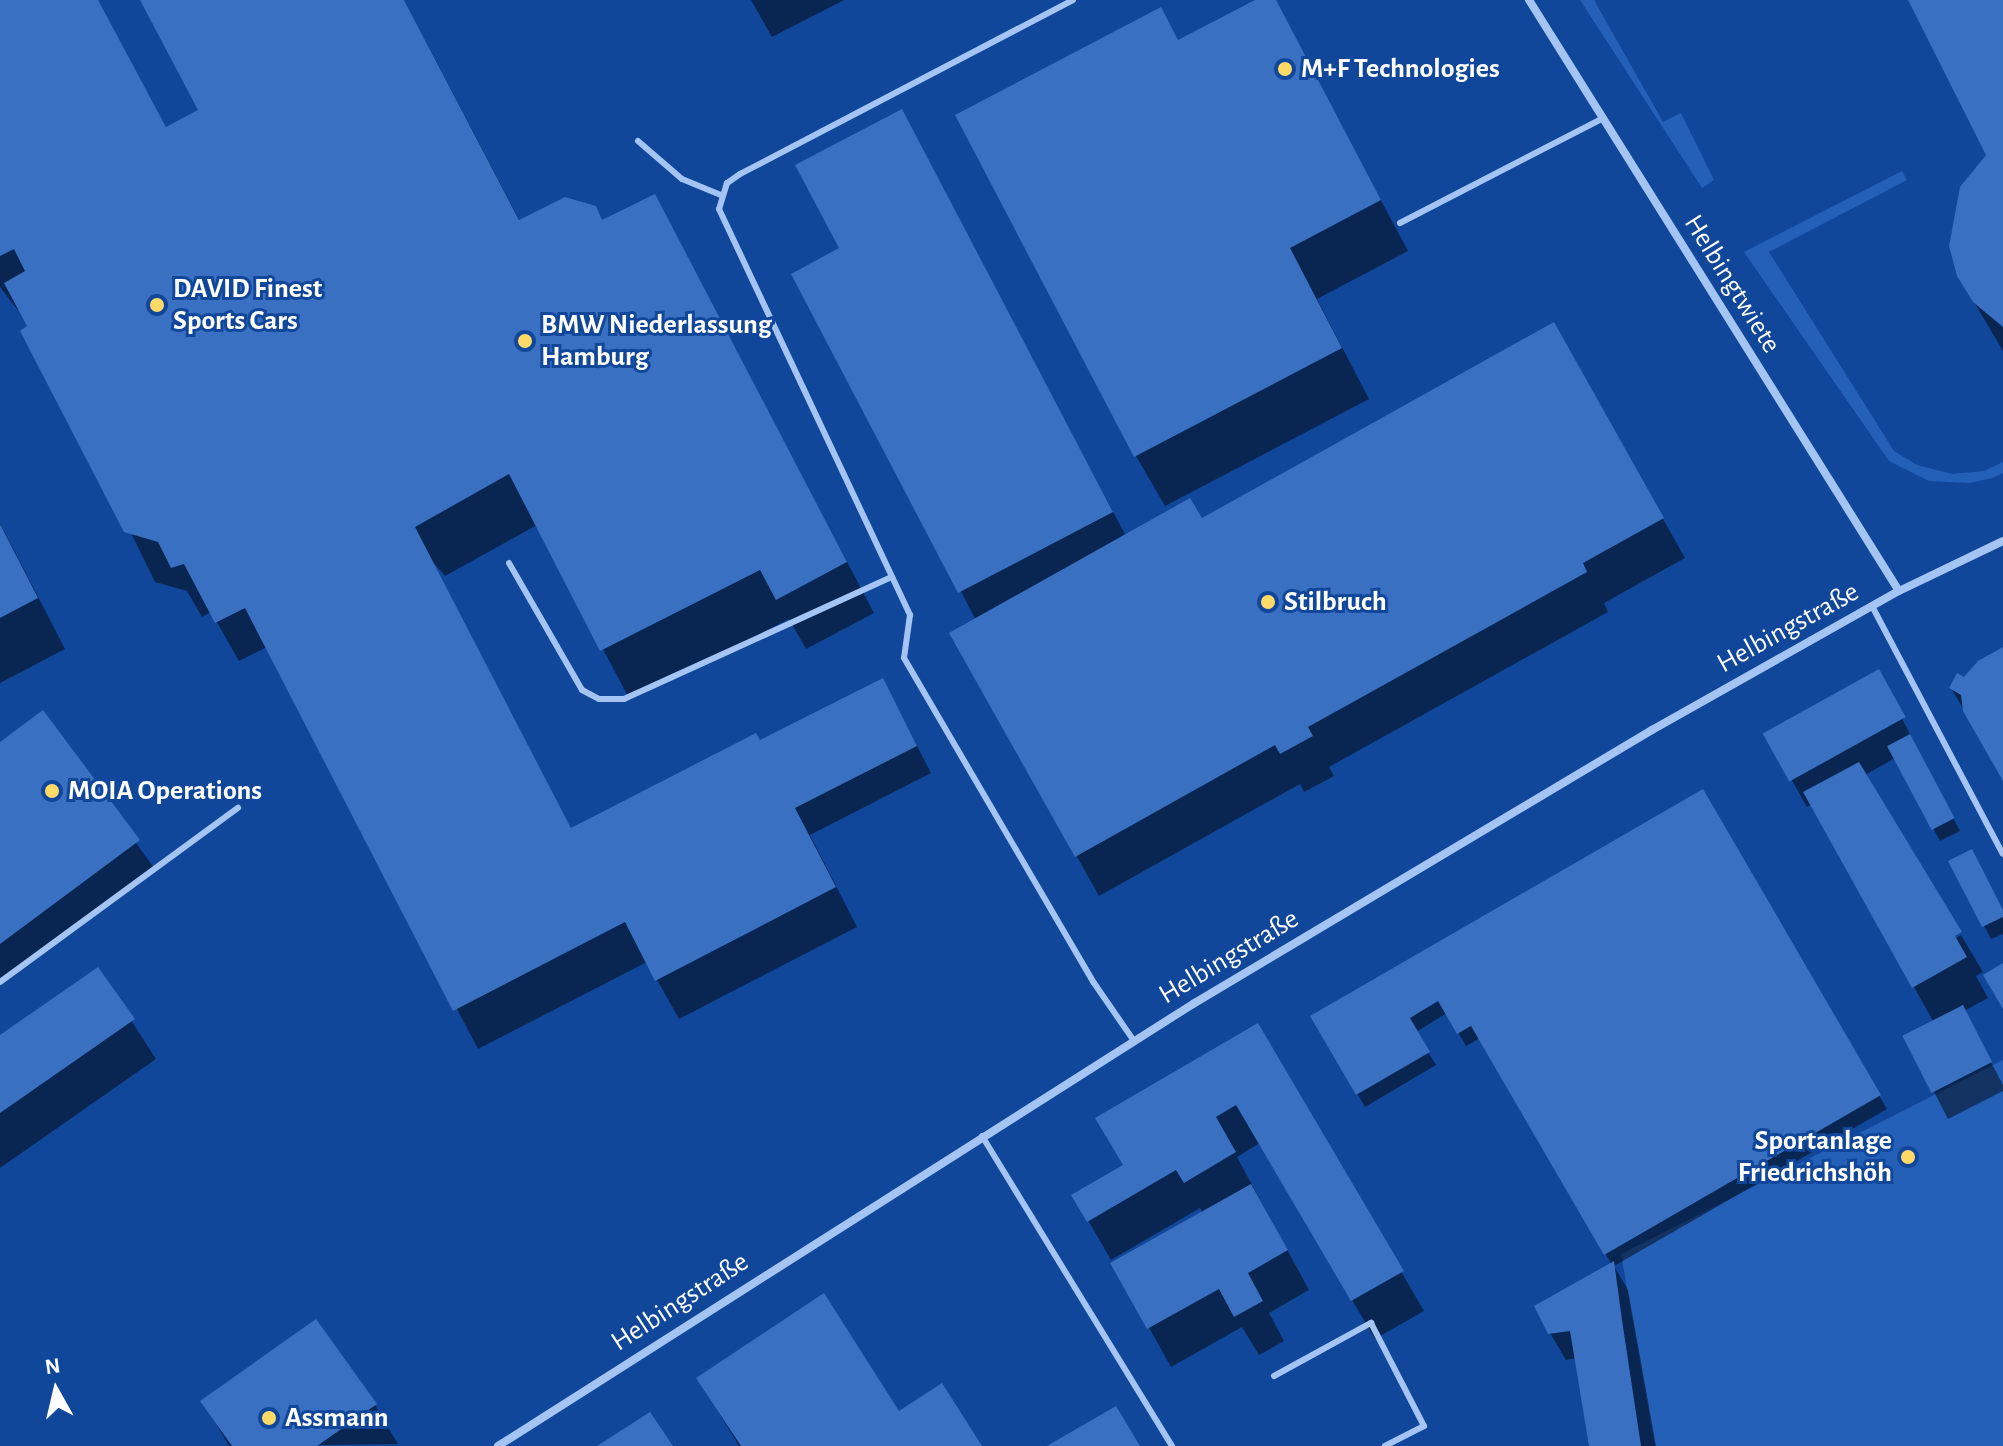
<!DOCTYPE html>
<meta charset="utf-8">
<style>
body{margin:0}
#map{position:relative;width:2003px;height:1446px;overflow:hidden;background:#11479a;font-family:"Alegreya Sans",sans-serif}
div>[style]{position:absolute}
[style*='--x']{left:calc(var(--x)*1px);top:calc(var(--y)*1px);width:calc(var(--w)*1px);rotate:calc(var(--a)*1deg)}
.green>*{inset:0;background:#2460b8}
.shadow>*{inset:0;background:#0007}
.building>*{inset:0;background:#3a70c1;transform-origin:0 0}
.lane>*{height:6px;margin:-3px;padding:0 3px;transform-origin:3px;border-radius:3px;background:#a4c5f4}
.street>*{height:8px;margin:-4px;padding:0 4px;transform-origin:4px;border-radius:4px;background:#a4c5f4}
.dots>*{width:22px;height:22px;translate:-50% -50%;box-sizing:border-box;border:4px solid #11479a;border-radius:50%}
span{translate:-50% -50%;white-space:nowrap;text-align:center;line-height:1.15;-webkit-text-stroke:6px #11479a;paint-order:stroke}
.poi-label{font-size:28px;color:#fff;font-weight:700}
.left{translate:0 -50%;text-align:left}
.right{translate:-100% -50%;text-align:right}
.street-label{font-size:28px;color:#fff}
.north{position:absolute;left:16px;top:1350px;width:80px;height:80px;-webkit-text-stroke:6px #11479a;paint-order:stroke;rotate:352deg;font-size:22px;font-weight:700;line-height:32px;text-align:center;color:#fff}
.north::after{content:'';display:block;margin:auto;width:28px;height:36px;background:#fff;clip-path:polygon(50% 0,100% 100%,50% 72%,0 100%)}
</style>
<div id="map">
<div class="green">
<div style="clip-path:polygon(1580px 0,1594px 0,1663px 122px,1681px 113px,1714px 180px,1702px 188px)"></div>
<div style="clip-path:polygon(1902px 171px,1907px 180px,1769px 252px,1894px 451px,1917px 465px,1952px 474px,1984px 471px,2003px 462px,2003px 473px,1992px 478px,1970px 483px,1929px 481px,1889px 461px,1744px 252px)"></div>
<div style="clip-path:polygon(2003px 1060px,2003px 1446px,1655px 1446px,1621px 1254px)"></div>
</div>
<div class="shadow">
<div style="clip-path:polygon(0 0,97px 0,167px 129px,201px 111px,142px 0,404px 0,520px 221px,602px 222px,654px 196px,874px 613px,806px 649px,789px 619px,630px 700px,537px 525px,445px 576px,433px 562px,572px 830px,760px 742px,897px 707px,931px 773px,810px 835px,857px 927px,679px 1019px,647px 962px,478px 1049px,267px 647px,239px 661px,211px 612px,202px 617px,187px 591px,155px 582px,30px 326px,0 287px)"></div>
<div style="clip-path:polygon(751px 0,844px 0,772px 37px)"></div>
<div style="clip-path:polygon(1260px 0,1274px 0,1408px 251px,1317px 299px,1369px 399px,1165px 506px,1136px 456px,1178px 42px)"></div>
<div style="clip-path:polygon(1910px 0,2003px 0,2003px 351px,1958px 275px,1951px 245px,1962px 188px,1988px 155px)"></div>
<div style="clip-path:polygon(901px 112px,1126px 536px,1201px 521px,1576px 364px,1685px 558px,1604px 603px,1608px 612px,1329px 767px,1334px 776px,1304px 792px,1300px 784px,1099px 896px,952px 634px,976px 620px,793px 275px,842px 249px)"></div>
<div style="clip-path:polygon(0 523px,65px 649px,0 683px)"></div>
<div style="clip-path:polygon(2003px 650px,2003px 777px,1951px 688px)"></div>
<div style="clip-path:polygon(1878px 672px,1960px 831px,1940px 841px,1895px 758px,1865px 775px,1948px 943px,1961px 935px,1983px 972px,1976px 976px,1988px 998px,1964px 1011px,2003px 1085px,2003px 1091px,1948px 1119px,1905px 1035px,1933px 1021px,1812px 804px,1807px 807px,1766px 735px)"></div>
<div style="clip-path:polygon(43px 713px,154px 868px,0 983px,0 745px)"></div>
<div style="clip-path:polygon(1702px 791px,1887px 1109px,1614px 1266px,1628px 1290px,1656px 1446px,1591px 1446px,1577px 1358px,1566px 1360px,1550px 1333px,1612px 1265px,1480px 1038px,1466px 1046px,1447px 1013px,1416px 1032px,1436px 1065px,1365px 1107px,1313px 1017px)"></div>
<div style="clip-path:polygon(1950px 862px,2003px 913px,2003px 934px,1991px 939px)"></div>
<div style="clip-path:polygon(98px 969px,156px 1059px,0 1168px,0 1038px)"></div>
<div style="clip-path:polygon(1258px 1026px,1424px 1311px,1375px 1339px,1260px 1143px,1237px 1157px,1309px 1290px,1269px 1313px,1284px 1341px,1259px 1355px,1242px 1327px,1171px 1367px,1113px 1263px,1203px 1213px,1200px 1208px,1111px 1260px,1074px 1196px,1125px 1166px)"></div>
<div style="clip-path:polygon(698px 1378px,898px 1414px,980px 1446px,739px 1446px)"></div>
<div style="clip-path:polygon(203px 1401px,375px 1405px,398px 1444px,229px 1446px)"></div>
</div>
<div class="building">
<div style="clip-path:polygon(0 0,98px 0,166px 127px,198px 110px,140px 0,404px 0,519px 220px,565px 197px,596px 206px,602px 220px,655px 194px,847px 562px,776px 600px,760px 570px,600px 651px,509px 474px,415px 527px,571px 828px,756px 733px,760px 740px,883px 678px,917px 746px,795px 808px,836px 887px,655px 981px,625px 922px,453px 1011px,245px 608px,215px 623px,184px 564px,171px 568px,158px 542px,124px 532px,20px 331px,27px 326px,4px 283px,25px 271px,14px 249px,0 256px)"></div>
<div style="clip-path:polygon(1255px 0,1276px 0,1381px 200px,1290px 248px,1342px 348px,1134px 457px,955px 115px,1161px 7px,1178px 40px)"></div>
<div style="clip-path:polygon(1908px 0,2003px 0,2003px 327px,1973px 302px,1957px 276px,1949px 246px,1960px 187px,1986px 155px)"></div>
<div style="clip-path:polygon(902px 109px,1113px 512px,958px 593px,791px 274px,839px 248px,795px 165px)"></div>
<div style="clip-path:polygon(1554px 322px,1664px 518px,1583px 563px,1587px 572px,1308px 727px,1313px 736px,1280px 754px,1275px 745px,1075px 857px,949px 633px,1190px 498px,1202px 518px)"></div>
<div style="clip-path:polygon(0 524px,38px 598px,0 618px)"></div>
<div style="clip-path:polygon(2003px 647px,2003px 781px,1963px 711px,1961px 695px,1949px 688px,1957px 673px,1964px 677px,1978px 661px)"></div>
<div style="left:1879px;top:669px;width:55px;height:133px;rotate:61deg"></div>
<div style="clip-path:polygon(43px 710px,140px 840px,0 944px,0 742px)"></div>
<div style="left:1910px;top:734px;width:95px;height:26px;rotate:62deg"></div>
<div style="clip-path:polygon(1859px 762px,1962px 932px,1955px 936px,1967px 957px,1912px 988px,1803px 792px)"></div>
<div style="clip-path:polygon(1703px 789px,1881px 1095px,1604px 1255px,1471px 1026px,1457px 1034px,1438px 1001px,1410px 1018px,1430px 1052px,1356px 1095px,1310px 1016px)"></div>
<div style="clip-path:polygon(1972px 849px,2003px 910px,2003px 917px,1982px 927px,1948px 861px)"></div>
<div style="clip-path:polygon(2003px 963px,2003px 1009px,1983px 975px)"></div>
<div style="clip-path:polygon(98px 967px,135px 1019px,0 1113px,0 1035px)"></div>
<div style="left:1963px;top:1005px;width:64px;height:68px;rotate:63deg"></div>
<div style="clip-path:polygon(1258px 1023px,1404px 1271px,1351px 1301px,1236px 1105px,1216px 1117px,1236px 1152px,1184px 1183px,1176px 1170px,1087px 1222px,1071px 1195px,1123px 1165px,1095px 1118px)"></div>
<div style="clip-path:polygon(1251px 1184px,1288px 1250px,1248px 1273px,1263px 1301px,1234px 1317px,1219px 1289px,1147px 1329px,1110px 1263px)"></div>
<div style="clip-path:polygon(1614px 1261px,1622px 1320px,1641px 1446px,1589px 1446px,1570px 1331px,1548px 1334px,1534px 1306px)"></div>
<div style="clip-path:polygon(824px 1293px,899px 1411px,942px 1383px,982px 1446px,741px 1446px,696px 1378px)"></div>
<div style="clip-path:polygon(316px 1319px,377px 1404px,317px 1446px,232px 1446px,200px 1401px)"></div>
<div style="clip-path:polygon(1116px 1406px,1140px 1446px,1047px 1446px)"></div>
<div style="clip-path:polygon(650px 1412px,673px 1446px,597px 1446px)"></div>
</div>
<div class="lane">
<div style="--x:1073;--y:0;--w:376;--a:152.4"></div>
<div style="--x:740;--y:174;--w:16;--a:145"></div>
<div style="--x:727;--y:183;--w:27;--a:107"></div>
<div style="--x:719;--y:209;--w:449;--a:64.8"></div>
<div style="--x:910;--y:615;--w:43;--a:97.9"></div>
<div style="--x:904;--y:658;--w:376;--a:59.7"></div>
<div style="--x:1094;--y:983;--w:70;--a:55.4"></div>
<div style="--x:638;--y:141;--w:58;--a:40.8"></div>
<div style="--x:682;--y:179;--w:42;--a:22.3"></div>
<div style="--x:1400;--y:223;--w:229;--a:-27.3"></div>
<div style="--x:509;--y:563;--w:146;--a:60.1"></div>
<div style="--x:582;--y:690;--w:19;--a:28"></div>
<div style="--x:599;--y:699;--w:25;--a:0"></div>
<div style="--x:624;--y:699;--w:294;--a:-24.5"></div>
<div style="--x:1872;--y:606;--w:280;--a:62.2"></div>
<div style="--x:0;--y:982;--w:295;--a:-36.2"></div>
<div style="--x:982;--y:1136;--w:364;--a:58.5"></div>
<div style="--x:1274;--y:1376;--w:111;--a:-28.7"></div>
<div style="--x:1371;--y:1323;--w:116;--a:62.8"></div>
<div style="--x:1424;--y:1426;--w:44;--a:152.9"></div>
</div>
<div class="street">
<div style="--x:1529;--y:0;--w:697;--a:57.95"></div>
<div style="--x:498;--y:1446;--w:824;--a:-32.46"></div>
<div style="--x:1193;--y:1004;--w:535;--a:-30.84"></div>
<div style="--x:1652;--y:730;--w:283;--a:-29.4"></div>
<div style="--x:1899;--y:591;--w:115;--a:-25.7"></div>
</div>
<div class="dots">
<div style="left:1285px;top:69px;background:#ffda67"></div>
<div style="left:157px;top:305px;background:#ffda67"></div>
<div style="left:525px;top:341px;background:#ffda67"></div>
<div style="left:1268px;top:602px;background:#ffda67"></div>
<div style="left:52px;top:791px;background:#ffda67"></div>
<div style="left:1908px;top:1157px;background:#ffda67"></div>
<div style="left:269px;top:1418px;background:#ffda67"></div>
</div>
<div class="poi-label">
<span class="left" style="left:1301px;top:69px">M+F Technologies</span>
<span class="left" style="left:173px;top:305px">DAVID Finest<br>Sports Cars</span>
<span class="left" style="left:541px;top:341px">BMW Niederlassung<br>Hamburg</span>
<span class="left" style="left:1284px;top:602px">Stilbruch</span>
<span class="left" style="left:68px;top:791px">MOIA Operations</span>
<span class="right" style="left:1892px;top:1157px">Sportanlage<br>Friedrichshöh</span>
<span class="left" style="left:285px;top:1418px">Assmann</span>
</div>
<div class="street-label">
<span style="left:1732px;top:284px;rotate:58deg">Helbingtwiete</span>
<span style="left:1788px;top:628px;rotate:-29deg">Helbingstraße</span>
<span style="left:1229px;top:957px;rotate:-31deg">Helbingstraße</span>
<span style="left:680px;top:1302px;rotate:-33deg">Helbingstraße</span>
</div>
<div class="north">N</div>
</div>
